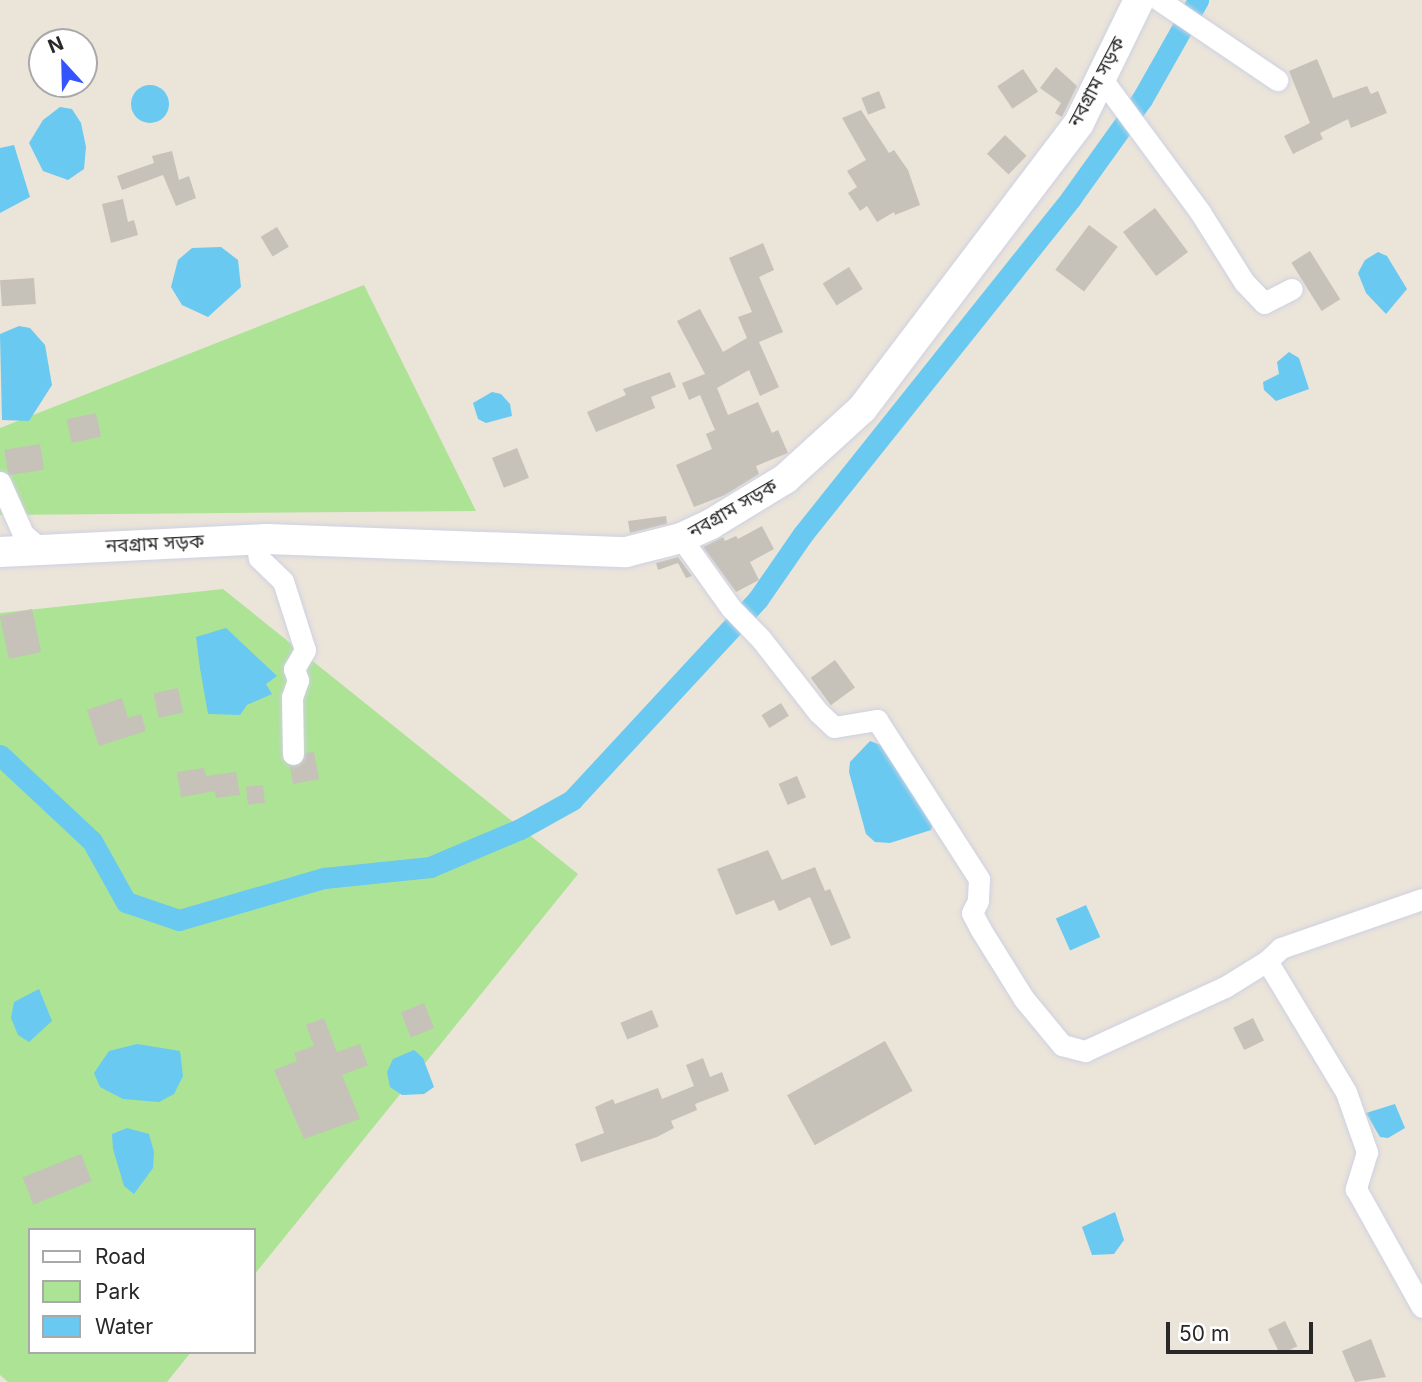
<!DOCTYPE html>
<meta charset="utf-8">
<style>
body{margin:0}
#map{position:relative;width:1422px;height:1382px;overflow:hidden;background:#ebe4d9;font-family:Inter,"Noto Sans Bengali",sans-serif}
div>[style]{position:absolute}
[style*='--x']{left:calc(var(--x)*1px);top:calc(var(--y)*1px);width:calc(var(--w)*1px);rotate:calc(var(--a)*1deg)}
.green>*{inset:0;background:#ade394}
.water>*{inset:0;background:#69c9f0;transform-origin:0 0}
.round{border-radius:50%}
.canal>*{height:21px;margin:-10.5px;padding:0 10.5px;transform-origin:10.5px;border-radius:10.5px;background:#69c9f0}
.building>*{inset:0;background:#c6c1b9;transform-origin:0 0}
.roads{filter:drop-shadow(0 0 2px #ced1e2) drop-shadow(0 0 2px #ced1e2)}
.minor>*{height:21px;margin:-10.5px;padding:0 10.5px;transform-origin:10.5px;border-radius:10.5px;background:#fff}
.secondary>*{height:30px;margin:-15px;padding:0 15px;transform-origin:15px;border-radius:15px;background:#fff}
span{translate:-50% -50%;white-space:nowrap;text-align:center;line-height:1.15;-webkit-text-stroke:7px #fff;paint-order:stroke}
.street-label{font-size:19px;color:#282828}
.legend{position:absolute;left:28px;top:1228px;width:228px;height:126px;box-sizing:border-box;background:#fff;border:2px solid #a9a9a9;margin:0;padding:9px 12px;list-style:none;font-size:21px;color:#282828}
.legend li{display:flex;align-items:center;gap:14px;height:35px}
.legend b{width:35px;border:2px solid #a9a9a9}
.north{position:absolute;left:28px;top:28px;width:70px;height:70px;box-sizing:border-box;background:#fff;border:2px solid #a9a9a9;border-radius:50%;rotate:338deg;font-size:19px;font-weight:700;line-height:28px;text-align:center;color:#282828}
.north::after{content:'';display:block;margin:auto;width:24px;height:32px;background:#3454fd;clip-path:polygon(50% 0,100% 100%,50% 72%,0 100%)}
.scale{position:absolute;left:1166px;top:1322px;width:147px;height:32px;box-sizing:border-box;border:4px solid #282828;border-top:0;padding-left:9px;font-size:21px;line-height:24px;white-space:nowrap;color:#282828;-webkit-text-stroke:5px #fff;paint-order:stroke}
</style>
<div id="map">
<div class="green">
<div style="clip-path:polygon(364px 285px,476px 511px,0 515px,0 428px)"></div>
<div style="clip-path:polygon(223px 589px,578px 874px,254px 1275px,254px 1230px,30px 1230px,30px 1352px,191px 1352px,167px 1382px,8px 1382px,0 1375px,0 613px)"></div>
</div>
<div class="water">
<div class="round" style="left:131px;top:85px;width:38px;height:38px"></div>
<div style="clip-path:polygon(60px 107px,72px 109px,81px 123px,86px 147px,84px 169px,68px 180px,43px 171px,29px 143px,43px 120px)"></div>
<div style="clip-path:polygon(14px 145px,30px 197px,0 213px,0 148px)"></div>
<div style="clip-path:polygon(221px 247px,238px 260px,241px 287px,208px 317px,182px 305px,171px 287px,178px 260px,192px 248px)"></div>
<div style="clip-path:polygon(1378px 252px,1387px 256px,1407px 289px,1386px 314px,1366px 293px,1358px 273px,1365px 260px)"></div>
<div style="clip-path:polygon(19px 326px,30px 328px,45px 345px,52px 385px,29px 421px,2px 420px,0 334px)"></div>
<div style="clip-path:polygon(1289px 352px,1299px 358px,1309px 389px,1276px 401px,1264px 390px,1263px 382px,1279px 374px,1277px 362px)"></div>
<div style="clip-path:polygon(492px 392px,501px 394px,510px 404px,512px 416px,486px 423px,478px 419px,473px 403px)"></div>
<div style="clip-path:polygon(226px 628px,277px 676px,266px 684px,272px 694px,247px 705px,240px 715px,208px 714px,200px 668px,196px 637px)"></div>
<div style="clip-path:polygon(870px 741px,886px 747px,933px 823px,931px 830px,890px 843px,875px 842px,866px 834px,849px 772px,850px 762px)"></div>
<div style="left:1086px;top:905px;width:35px;height:33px;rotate:66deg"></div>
<div style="clip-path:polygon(39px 989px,52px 1021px,29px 1042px,18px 1035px,11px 1018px,14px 1002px)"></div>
<div style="clip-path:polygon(137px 1044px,180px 1051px,183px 1076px,174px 1094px,159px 1102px,123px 1099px,100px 1087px,94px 1073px,109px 1051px)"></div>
<div style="clip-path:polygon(414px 1050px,423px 1058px,434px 1087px,424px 1094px,402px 1095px,390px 1087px,387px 1072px,393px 1059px)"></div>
<div style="clip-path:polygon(1395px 1104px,1405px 1128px,1388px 1138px,1380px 1137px,1366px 1113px)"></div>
<div style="clip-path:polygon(127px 1128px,149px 1134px,154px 1152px,153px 1168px,134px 1194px,124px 1186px,113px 1149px,112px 1134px)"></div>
<div style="clip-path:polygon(1115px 1212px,1124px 1240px,1114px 1254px,1092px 1255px,1082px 1227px)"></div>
</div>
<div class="canal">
<div style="--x:0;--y:755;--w:126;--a:43.1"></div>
<div style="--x:92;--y:841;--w:70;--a:60.9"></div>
<div style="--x:126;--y:902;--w:56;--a:18.8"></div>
<div style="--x:179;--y:920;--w:151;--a:-16.2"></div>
<div style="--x:324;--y:878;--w:107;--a:-5.9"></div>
<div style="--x:430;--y:867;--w:98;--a:-22.9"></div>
<div style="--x:520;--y:829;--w:60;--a:-29.1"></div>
<div style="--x:572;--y:800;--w:274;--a:-47.2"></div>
<div style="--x:758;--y:599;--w:79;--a:-55.3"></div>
<div style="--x:803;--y:534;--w:430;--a:-51.4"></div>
<div style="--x:1071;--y:198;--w:122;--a:-54.4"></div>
<div style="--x:1142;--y:99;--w:114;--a:-60.5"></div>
</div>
<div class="building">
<div style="clip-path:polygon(1317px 59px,1333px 98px,1367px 86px,1371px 94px,1378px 91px,1387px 113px,1351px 128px,1348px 119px,1320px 133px,1323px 139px,1293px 154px,1284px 136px,1310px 123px,1289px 71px)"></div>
<div style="clip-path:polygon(1056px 67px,1077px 86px,1062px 117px,1055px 113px,1061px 103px,1040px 88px)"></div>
<div style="left:1023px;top:69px;width:27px;height:31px;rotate:56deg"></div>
<div style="left:879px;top:91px;width:18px;height:19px;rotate:68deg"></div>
<div style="clip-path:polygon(861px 110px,889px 153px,894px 150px,908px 170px,920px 205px,895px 215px,894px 212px,877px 222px,867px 206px,860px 211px,848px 193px,857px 187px,847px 171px,866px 160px,842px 118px)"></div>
<div style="left:1005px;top:135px;width:30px;height:26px;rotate:44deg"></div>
<div style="clip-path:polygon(172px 151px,179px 180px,189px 176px,196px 198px,176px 206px,163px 175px,122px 190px,117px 176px,154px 163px,152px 156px)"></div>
<div style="clip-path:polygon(123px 199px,128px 222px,134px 220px,138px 235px,111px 243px,102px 204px)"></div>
<div style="left:1155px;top:208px;width:55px;height:40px;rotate:53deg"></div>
<div style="left:1089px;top:225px;width:36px;height:56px;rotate:37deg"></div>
<div style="left:277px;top:227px;width:23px;height:19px;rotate:59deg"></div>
<div style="clip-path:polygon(763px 243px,774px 270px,759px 277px,783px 332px,759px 342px,779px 387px,760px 396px,749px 370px,717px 388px,728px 415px,758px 402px,772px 433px,778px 430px,788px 453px,756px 466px,759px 474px,725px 495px,694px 507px,676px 465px,712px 449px,706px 434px,715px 430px,700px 395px,689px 400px,682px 383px,705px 374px,677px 321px,700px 309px,723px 352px,747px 338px,738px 317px,752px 312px,729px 258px)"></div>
<div style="left:1310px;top:251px;width:57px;height:22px;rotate:58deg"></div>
<div style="left:849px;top:267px;width:26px;height:31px;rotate:58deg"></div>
<div style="left:34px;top:278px;width:26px;height:34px;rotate:86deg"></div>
<div style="clip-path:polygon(670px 372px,676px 387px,651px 397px,655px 408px,596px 432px,587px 412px,626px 395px,623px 389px)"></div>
<div style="left:96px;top:413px;width:24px;height:30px;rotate:78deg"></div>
<div style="left:40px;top:444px;width:26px;height:36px;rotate:81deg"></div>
<div style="left:517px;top:448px;width:32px;height:27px;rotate:68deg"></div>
<div style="clip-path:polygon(666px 516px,667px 524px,630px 533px,628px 521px)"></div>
<div style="clip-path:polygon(762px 526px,774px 549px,750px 562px,759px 580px,736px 592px,703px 547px,723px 537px,725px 541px,736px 536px,738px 539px)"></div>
<div style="clip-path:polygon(678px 557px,692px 576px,686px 578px,678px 563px,658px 570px,656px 563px)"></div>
<div style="left:32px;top:609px;width:44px;height:33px;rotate:78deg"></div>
<div style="left:835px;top:660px;width:34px;height:30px;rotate:54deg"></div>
<div style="left:178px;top:688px;width:25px;height:25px;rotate:78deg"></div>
<div style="clip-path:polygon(122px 698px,128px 718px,141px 714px,146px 731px,99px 746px,87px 710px)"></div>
<div style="left:781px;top:703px;width:15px;height:23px;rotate:58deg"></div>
<div style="clip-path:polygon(314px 752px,319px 779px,293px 784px,290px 766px,300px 765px,306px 753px)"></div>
<div style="clip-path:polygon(204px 768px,206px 776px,236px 772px,240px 795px,216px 798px,215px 791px,181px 797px,177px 772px)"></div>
<div style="left:797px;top:776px;width:23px;height:20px;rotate:67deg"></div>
<div style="left:263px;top:785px;width:18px;height:17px;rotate:84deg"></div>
<div style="clip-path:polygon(768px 850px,782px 880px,815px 867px,825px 891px,830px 889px,851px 938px,831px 946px,810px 897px,779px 911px,774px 900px,736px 915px,717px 869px)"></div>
<div style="left:424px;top:1003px;width:27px;height:25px;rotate:68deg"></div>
<div style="left:652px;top:1010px;width:18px;height:34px;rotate:68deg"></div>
<div style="clip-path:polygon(324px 1018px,337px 1052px,360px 1044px,368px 1065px,342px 1075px,360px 1119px,304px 1139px,274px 1070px,297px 1061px,294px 1053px,314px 1046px,306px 1025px)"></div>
<div style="left:1253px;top:1018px;width:25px;height:22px;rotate:64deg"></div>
<div style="left:885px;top:1041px;width:57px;height:112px;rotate:61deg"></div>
<div style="clip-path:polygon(703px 1058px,710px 1077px,722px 1072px,729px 1091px,695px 1104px,697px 1110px,671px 1121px,674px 1128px,657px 1137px,581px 1162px,575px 1144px,604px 1133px,595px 1107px,613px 1099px,615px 1104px,658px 1088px,662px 1099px,694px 1086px,686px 1065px)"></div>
<div style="left:81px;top:1154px;width:29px;height:63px;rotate:68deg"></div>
<div style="left:1285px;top:1321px;width:28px;height:19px;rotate:64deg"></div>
<div style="clip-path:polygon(1371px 1339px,1386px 1377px,1355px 1382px,1342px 1351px)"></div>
</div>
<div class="roads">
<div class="minor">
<div style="--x:1159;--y:0;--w:143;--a:34.1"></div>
<div style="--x:1101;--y:78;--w:167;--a:53.5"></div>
<div style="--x:1200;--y:212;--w:83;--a:57.8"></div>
<div style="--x:1244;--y:282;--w:29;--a:46"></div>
<div style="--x:1264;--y:303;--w:31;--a:-27"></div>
<div style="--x:0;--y:482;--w:57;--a:66.1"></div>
<div style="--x:23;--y:534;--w:25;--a:40"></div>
<div style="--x:681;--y:538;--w:86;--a:54.5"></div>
<div style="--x:731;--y:608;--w:43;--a:45.9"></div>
<div style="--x:761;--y:639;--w:93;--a:52"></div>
<div style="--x:818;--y:712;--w:22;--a:43"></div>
<div style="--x:834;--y:727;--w:44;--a:-9.2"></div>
<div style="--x:877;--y:720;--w:189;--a:57.3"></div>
<div style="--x:979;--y:879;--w:22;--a:93"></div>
<div style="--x:978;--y:901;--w:13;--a:117"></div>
<div style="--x:972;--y:913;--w:19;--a:62"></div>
<div style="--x:981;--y:930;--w:81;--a:58.1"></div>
<div style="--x:1024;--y:999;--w:60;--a:50.4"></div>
<div style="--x:1062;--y:1045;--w:24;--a:15"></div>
<div style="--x:1085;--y:1051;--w:154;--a:-24.6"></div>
<div style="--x:1225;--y:987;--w:49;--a:-31.8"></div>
<div style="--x:1267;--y:961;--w:153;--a:58.9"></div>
<div style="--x:1346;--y:1092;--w:64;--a:70.7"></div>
<div style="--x:1367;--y:1152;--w:39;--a:107"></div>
<div style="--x:1356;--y:1189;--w:135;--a:60.8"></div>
<div style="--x:256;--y:540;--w:18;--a:81"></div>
<div style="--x:259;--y:558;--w:33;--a:44"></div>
<div style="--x:283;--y:581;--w:72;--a:72.3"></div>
<div style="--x:305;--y:650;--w:22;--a:120"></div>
<div style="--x:294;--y:669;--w:12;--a:70"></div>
<div style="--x:298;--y:680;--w:18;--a:109"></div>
<div style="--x:292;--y:697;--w:57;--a:89"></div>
<div style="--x:1267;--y:961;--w:19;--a:-43"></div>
<div style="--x:1281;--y:948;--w:149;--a:-19.2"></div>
</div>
<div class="secondary">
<div style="--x:0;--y:552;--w:267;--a:-2.8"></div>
<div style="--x:267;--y:539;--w:359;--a:2.1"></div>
<div style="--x:626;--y:552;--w:57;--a:-14.3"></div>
<div style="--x:681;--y:538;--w:33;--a:-25"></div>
<div style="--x:711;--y:524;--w:87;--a:-31.3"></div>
<div style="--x:785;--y:479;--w:104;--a:-42.3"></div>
<div style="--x:862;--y:409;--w:359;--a:-52.8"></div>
<div style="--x:1079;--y:123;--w:137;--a:-64"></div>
</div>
</div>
<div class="street-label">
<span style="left:1097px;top:82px;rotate:-62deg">নবগ্রাম সড়ক</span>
<span style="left:733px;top:509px;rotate:-30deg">নবগ্রাম সড়ক</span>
<span style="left:155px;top:544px;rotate:-3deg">নবগ্রাম সড়ক</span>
</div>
<ul class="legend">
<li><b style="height:9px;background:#fff"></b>Road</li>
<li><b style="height:19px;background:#ade394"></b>Park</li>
<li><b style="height:19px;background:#69c9f0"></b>Water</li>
</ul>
<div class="north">N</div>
<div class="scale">50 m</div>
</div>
